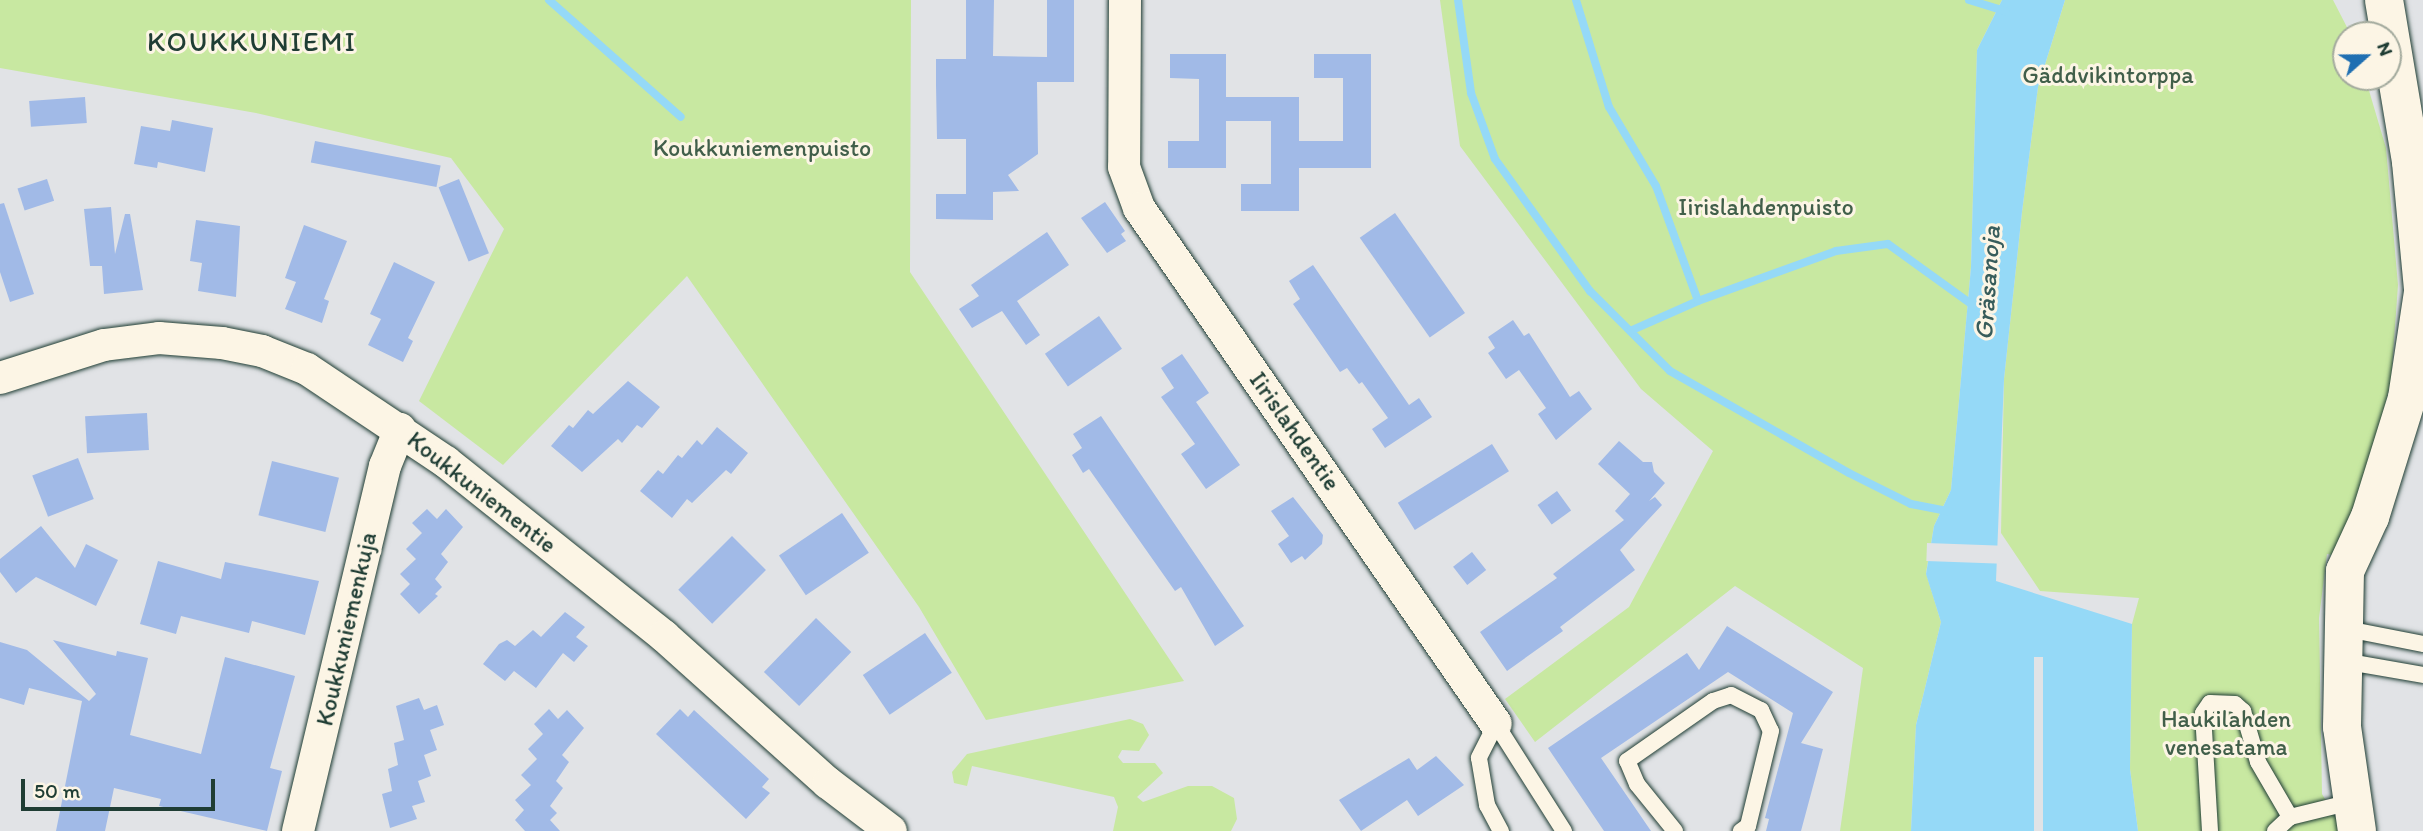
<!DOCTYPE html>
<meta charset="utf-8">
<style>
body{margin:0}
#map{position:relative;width:2423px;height:831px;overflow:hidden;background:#e1e3e6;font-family:Itim,sans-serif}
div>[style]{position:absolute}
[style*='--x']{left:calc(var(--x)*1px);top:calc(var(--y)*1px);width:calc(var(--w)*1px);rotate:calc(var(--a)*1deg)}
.green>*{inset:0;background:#c8e8a1}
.water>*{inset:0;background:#95d9f7}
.pier>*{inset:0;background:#e1e3e6;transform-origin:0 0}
.stream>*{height:8px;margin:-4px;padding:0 4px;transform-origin:4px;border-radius:4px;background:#95d9f7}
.building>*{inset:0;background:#a1bae7;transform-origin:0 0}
.roads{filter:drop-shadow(0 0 2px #1f3d34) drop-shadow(0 0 2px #1f3d34)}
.lane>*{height:16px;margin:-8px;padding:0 8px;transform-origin:8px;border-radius:8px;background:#fcf5e5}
.street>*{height:32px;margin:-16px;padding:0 16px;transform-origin:16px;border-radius:16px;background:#fcf5e5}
.secondary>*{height:38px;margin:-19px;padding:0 19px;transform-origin:19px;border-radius:19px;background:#fcf5e5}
span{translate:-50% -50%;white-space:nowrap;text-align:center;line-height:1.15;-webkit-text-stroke:6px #fcf5e5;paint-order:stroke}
.park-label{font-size:24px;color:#415f4a}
.street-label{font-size:24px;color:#1f3d34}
.water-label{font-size:26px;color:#375c5b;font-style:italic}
.quarter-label{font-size:28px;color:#1f3d34;letter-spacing:2px}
.north{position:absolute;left:2332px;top:21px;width:70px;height:70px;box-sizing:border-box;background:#fcf5e5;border:2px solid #a4ab9e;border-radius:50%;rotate:69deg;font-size:19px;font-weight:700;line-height:28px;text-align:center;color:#1f3d34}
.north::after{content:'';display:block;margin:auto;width:24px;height:32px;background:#1f6fb2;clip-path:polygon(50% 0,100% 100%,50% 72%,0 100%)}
.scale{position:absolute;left:21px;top:779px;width:194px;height:32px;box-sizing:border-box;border:4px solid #1f3d34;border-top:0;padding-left:9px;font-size:21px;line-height:24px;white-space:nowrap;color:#1f3d34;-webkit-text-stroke:5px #fcf5e5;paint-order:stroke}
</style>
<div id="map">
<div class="green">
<div style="clip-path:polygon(0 0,911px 0,910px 272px,1184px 681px,986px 720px,919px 607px,687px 276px,503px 465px,419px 401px,504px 229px,451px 158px,256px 113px,0 68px)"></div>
<div style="clip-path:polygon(1440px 0,2002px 0,1977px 50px,1971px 267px,1951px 490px,1934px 526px,1926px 573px,1941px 622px,1916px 725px,1911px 831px,1840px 831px,1863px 668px,1735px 586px,1535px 742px,1505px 699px,1629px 607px,1713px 451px,1641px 389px,1460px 146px)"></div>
<div style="clip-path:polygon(2065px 0,2333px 0,2351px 35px,2346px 35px,2346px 77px,2365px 77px,2386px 148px,2398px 285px,2391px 382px,2356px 515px,2338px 556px,2327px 554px,2319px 618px,2322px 794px,2344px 831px,2138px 831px,2130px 769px,2132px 624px,2139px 598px,2040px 591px,2001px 533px,2004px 379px,2022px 212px,2038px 87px)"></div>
<div style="clip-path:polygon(1130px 719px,1143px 724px,1149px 735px,1139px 751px,1122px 750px,1118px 757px,1123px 763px,1155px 763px,1163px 773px,1137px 797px,1143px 802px,1188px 786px,1212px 786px,1234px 798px,1237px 819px,1231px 831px,1113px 831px,1118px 807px,1114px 797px,972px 766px,967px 786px,954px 783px,952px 772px,967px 754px)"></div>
</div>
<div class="water">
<div style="clip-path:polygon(2002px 0,2065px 0,2038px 87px,2022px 212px,2004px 379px,1996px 581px,2132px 624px,2130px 769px,2138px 831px,1911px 831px,1916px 725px,1941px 622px,1926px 574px,1934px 526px,1951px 490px,1971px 267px,1977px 50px)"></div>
</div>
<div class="pier">
<div style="left:1927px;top:543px;width:76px;height:18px;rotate:2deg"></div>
<div style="left:2034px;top:657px;width:9px;height:174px"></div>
</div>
<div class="stream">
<div style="--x:549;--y:0;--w:176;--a:41.6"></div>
<div style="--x:1458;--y:0;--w:94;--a:82"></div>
<div style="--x:1471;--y:93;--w:70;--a:70"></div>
<div style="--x:1495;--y:159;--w:163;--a:54.3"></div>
<div style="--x:1590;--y:291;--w:113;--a:45"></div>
<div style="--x:1670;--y:371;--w:206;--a:29.7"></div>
<div style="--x:1849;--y:473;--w:69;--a:26.6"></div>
<div style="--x:1911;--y:504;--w:42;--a:11"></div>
<div style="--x:1576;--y:0;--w:112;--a:72.9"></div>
<div style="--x:1609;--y:107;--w:92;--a:59.3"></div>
<div style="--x:1656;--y:186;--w:122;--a:69.9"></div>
<div style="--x:1698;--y:301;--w:74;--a:156.2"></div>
<div style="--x:1969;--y:0;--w:38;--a:17"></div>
<div style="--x:1698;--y:301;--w:147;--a:-19.9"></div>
<div style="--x:1836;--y:251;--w:52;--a:-7.7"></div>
<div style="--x:1888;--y:244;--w:106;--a:35.8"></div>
</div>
<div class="building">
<div style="clip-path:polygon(966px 0,994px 0,993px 56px,1047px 57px,1047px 0,1074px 0,1074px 82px,1037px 82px,1038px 154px,1008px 175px,1019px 191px,993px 192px,993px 220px,936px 219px,936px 194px,966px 194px,966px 139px,937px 139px,936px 85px,936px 59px,966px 59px)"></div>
<div style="clip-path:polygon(1170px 54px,1226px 54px,1226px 97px,1299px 97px,1299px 141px,1343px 141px,1343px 78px,1314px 78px,1314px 54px,1371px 54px,1371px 168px,1299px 168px,1299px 211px,1241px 211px,1241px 184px,1271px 184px,1271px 121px,1226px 121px,1226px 168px,1168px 168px,1168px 141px,1199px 141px,1199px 79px,1170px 78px)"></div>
<div style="left:85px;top:97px;width:26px;height:56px;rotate:86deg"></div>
<div style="clip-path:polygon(172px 120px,213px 128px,205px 172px,158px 162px,157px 168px,134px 164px,141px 126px,170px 131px)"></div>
<div style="left:315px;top:141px;width:128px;height:22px;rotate:11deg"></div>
<div style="left:47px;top:179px;width:23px;height:31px;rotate:72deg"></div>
<div style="left:459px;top:179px;width:80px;height:22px;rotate:68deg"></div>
<div style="clip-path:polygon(1105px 202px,1125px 231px,1121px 234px,1126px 241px,1107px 253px,1081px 218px)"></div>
<div style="clip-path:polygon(4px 203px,34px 294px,10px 302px,0 272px,0 204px)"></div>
<div style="clip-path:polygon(111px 207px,115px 254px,125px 214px,130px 214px,143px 290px,104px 294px,102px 266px,90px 266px,84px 209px)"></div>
<div style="left:1395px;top:213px;width:122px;height:43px;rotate:55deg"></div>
<div style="clip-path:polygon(196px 220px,240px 226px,236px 297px,198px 291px,202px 263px,190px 261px)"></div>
<div style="clip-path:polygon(304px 225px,347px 241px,324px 299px,329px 301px,322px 323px,285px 309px,296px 282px,285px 278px)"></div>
<div style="clip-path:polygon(1047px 232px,1069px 265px,1017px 301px,1040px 335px,1026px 345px,1002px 311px,972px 328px,959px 309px,979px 296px,971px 285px)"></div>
<div style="clip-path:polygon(394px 262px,435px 282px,408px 338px,413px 341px,403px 362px,368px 345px,381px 319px,370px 314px)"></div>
<div style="clip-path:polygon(1313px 265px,1409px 405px,1419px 398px,1432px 417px,1385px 448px,1372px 429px,1388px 418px,1362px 382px,1359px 384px,1347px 368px,1340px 372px,1293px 304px,1300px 299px,1289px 281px)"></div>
<div style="left:1099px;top:316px;width:40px;height:66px;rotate:55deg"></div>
<div style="clip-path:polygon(1513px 320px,1524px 336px,1529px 333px,1570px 397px,1579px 391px,1592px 409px,1556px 440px,1538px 414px,1546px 408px,1519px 370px,1506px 379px,1488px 353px,1495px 348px,1488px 337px)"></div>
<div style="clip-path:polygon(1182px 354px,1209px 393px,1196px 402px,1240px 465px,1206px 489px,1181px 454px,1195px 444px,1161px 397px,1174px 388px,1161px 368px)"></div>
<div style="clip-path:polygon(628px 381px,660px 407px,642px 428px,637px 425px,622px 443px,618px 439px,582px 472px,551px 446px,569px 425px,573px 428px,588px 410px,593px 414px)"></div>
<div style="left:147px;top:413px;width:37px;height:62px;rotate:87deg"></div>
<div style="clip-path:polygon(1101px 416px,1244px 626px,1215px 646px,1181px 587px,1175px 591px,1089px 469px,1083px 473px,1072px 455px,1082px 448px,1073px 434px)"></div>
<div style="clip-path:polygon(717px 427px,748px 453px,731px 474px,726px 470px,692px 503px,687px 499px,672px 518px,640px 491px,658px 470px,663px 474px,678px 455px,682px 458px,697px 440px,702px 445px)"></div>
<div style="clip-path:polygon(1619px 441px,1643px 462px,1652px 462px,1654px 472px,1665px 483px,1649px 501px,1655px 497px,1662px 505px,1620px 550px,1635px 570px,1560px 627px,1563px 631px,1507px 671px,1480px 632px,1557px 578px,1553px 574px,1624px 520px,1615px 511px,1630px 494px,1598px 464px)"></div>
<div style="left:1492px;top:444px;width:32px;height:111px;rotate:58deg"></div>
<div style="left:78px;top:458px;width:44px;height:49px;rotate:69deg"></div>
<div style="left:272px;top:461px;width:69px;height:56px;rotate:14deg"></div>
<div style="left:1557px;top:491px;width:24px;height:24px;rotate:54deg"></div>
<div style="clip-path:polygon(1293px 497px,1323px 535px,1322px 544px,1305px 560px,1302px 556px,1291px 563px,1278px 544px,1289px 536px,1271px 511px)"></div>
<div style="clip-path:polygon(427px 509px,437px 519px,446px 509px,463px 527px,441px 554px,448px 562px,435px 579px,442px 587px,435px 594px,438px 596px,419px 614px,400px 594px,410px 584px,400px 574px,416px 559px,406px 549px,422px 533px,412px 523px)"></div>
<div style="left:842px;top:513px;width:48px;height:76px;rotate:56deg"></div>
<div style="clip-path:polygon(41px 526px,75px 568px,86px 544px,118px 560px,96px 606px,36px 577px,16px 593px,0 572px,0 559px)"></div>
<div style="left:732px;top:536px;width:48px;height:76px;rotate:45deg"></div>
<div style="left:1472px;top:552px;width:23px;height:24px;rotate:52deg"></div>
<div style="clip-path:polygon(158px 561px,221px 579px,225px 562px,319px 581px,305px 635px,252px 621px,249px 633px,181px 616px,176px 634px,140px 624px)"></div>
<div style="clip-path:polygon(565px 612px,585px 627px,576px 637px,588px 646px,574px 662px,563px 653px,536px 688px,514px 671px,505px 681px,483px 664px,499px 644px,507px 640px,515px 646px,533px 630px,541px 637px)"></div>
<div style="left:816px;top:618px;width:49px;height:75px;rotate:44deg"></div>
<div style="clip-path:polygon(1727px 626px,1833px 692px,1801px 743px,1823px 749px,1801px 831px,1766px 831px,1769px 819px,1765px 818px,1793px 713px,1728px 672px,1601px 758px,1651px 831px,1604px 831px,1548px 748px,1687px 653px,1699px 670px)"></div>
<div style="left:925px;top:633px;width:48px;height:75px;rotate:56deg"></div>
<div style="clip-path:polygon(53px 640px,116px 656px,117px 651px,148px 658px,130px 735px,201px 754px,225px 657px,295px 676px,270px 768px,282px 771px,267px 831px,159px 806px,161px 799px,114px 788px,105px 831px,56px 831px,82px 701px,29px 688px,24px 705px,0 698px,0 642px,27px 650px,89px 701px,96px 694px)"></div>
<div style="clip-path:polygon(419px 698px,424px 710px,437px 705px,444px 725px,430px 730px,437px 750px,424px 755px,431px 776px,418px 781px,425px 802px,412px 806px,417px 819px,390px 828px,382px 794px,392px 791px,388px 769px,398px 765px,394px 743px,404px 740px,396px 706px)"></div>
<div style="clip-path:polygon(549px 709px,558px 719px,567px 710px,584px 728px,562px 755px,569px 762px,556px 781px,563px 788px,550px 806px,557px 813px,550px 820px,560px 831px,525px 831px,515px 820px,524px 810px,515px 800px,531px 785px,521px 775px,537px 759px,528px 749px,543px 734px,534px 724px)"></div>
<div style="clip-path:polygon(680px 709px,688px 717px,694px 710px,769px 779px,762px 787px,770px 793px,746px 819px,656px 734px)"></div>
<div style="clip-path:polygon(1436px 756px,1464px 785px,1418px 816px,1407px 800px,1361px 831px,1339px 800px,1409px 758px,1417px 770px)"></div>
</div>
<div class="roads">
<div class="lane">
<div style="--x:2347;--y:629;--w:77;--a:11.2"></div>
<div style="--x:2343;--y:661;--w:81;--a:9.9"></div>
<div style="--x:1496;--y:724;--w:127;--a:57.6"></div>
<div style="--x:1496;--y:724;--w:38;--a:117"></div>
<div style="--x:1479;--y:758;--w:48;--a:80.3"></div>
<div style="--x:1487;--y:805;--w:30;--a:62"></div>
<div style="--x:1675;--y:831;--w:60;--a:-129"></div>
<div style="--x:1637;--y:784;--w:25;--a:-113"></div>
<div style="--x:1627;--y:761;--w:105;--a:-34.9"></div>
<div style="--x:1713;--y:701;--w:19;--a:-18"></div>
<div style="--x:1731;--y:695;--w:34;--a:27"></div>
<div style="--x:1761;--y:710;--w:23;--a:65"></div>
<div style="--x:1771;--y:731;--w:98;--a:103.6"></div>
<div style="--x:1748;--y:826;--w:9;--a:144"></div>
<div style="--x:2210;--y:831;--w:118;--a:-93.4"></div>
<div style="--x:2203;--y:713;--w:12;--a:-55"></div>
<div style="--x:2210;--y:703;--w:25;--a:2"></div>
<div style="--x:2235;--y:704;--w:11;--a:41"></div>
<div style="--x:2243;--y:711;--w:53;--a:73.6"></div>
<div style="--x:2258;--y:762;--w:64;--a:59.8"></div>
<div style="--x:2275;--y:831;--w:21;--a:-43"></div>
<div style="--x:2290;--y:817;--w:63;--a:-13.8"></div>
</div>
<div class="street">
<div style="--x:1125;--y:0;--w:167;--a:90.3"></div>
<div style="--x:1124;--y:167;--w:44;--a:69.9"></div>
<div style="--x:1139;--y:208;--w:627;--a:55.32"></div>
<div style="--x:0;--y:378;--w:109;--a:-17.6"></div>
<div style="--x:104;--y:345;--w:55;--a:-7.3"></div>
<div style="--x:159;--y:338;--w:63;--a:4.5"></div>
<div style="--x:222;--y:343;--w:41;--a:11.3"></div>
<div style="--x:262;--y:351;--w:48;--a:21.8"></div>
<div style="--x:307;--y:369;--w:167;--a:33.8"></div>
<div style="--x:446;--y:462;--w:279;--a:38.6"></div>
<div style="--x:664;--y:636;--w:220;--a:41.9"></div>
<div style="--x:828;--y:783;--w:79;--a:37.3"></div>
<div style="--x:298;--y:831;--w:375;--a:-76.6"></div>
<div style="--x:385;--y:466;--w:40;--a:-68"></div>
</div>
<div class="secondary">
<div style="--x:2384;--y:0;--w:164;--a:80.5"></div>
<div style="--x:2411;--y:162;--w:129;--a:84.6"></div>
<div style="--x:2357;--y:831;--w:105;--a:-98.2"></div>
<div style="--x:2342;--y:727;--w:156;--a:-88.9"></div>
<div style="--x:2345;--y:571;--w:60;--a:-65.2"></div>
<div style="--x:2370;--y:517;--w:125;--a:-72.7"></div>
<div style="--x:2407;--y:398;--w:107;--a:-81.4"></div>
</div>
</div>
<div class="park-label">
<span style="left:2108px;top:75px">Gäddvikintorppa</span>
<span style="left:762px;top:148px">Koukkuniemenpuisto</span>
<span style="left:1766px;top:207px">Iirislahdenpuisto</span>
<span style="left:2226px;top:733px">Haukilahden<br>venesatama</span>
</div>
<div class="street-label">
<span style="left:1295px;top:431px;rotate:55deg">Iirislahdentie</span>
<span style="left:482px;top:492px;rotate:38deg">Koukkuniementie</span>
<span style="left:346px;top:629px;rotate:-77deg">Koukkuniemenkuja</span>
</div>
<div class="water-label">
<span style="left:1988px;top:283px;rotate:-86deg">Gräsanoja</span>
</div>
<div class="quarter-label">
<span style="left:252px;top:41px">KOUKKUNIEMI</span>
</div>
<div class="north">N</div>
<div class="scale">50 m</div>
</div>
